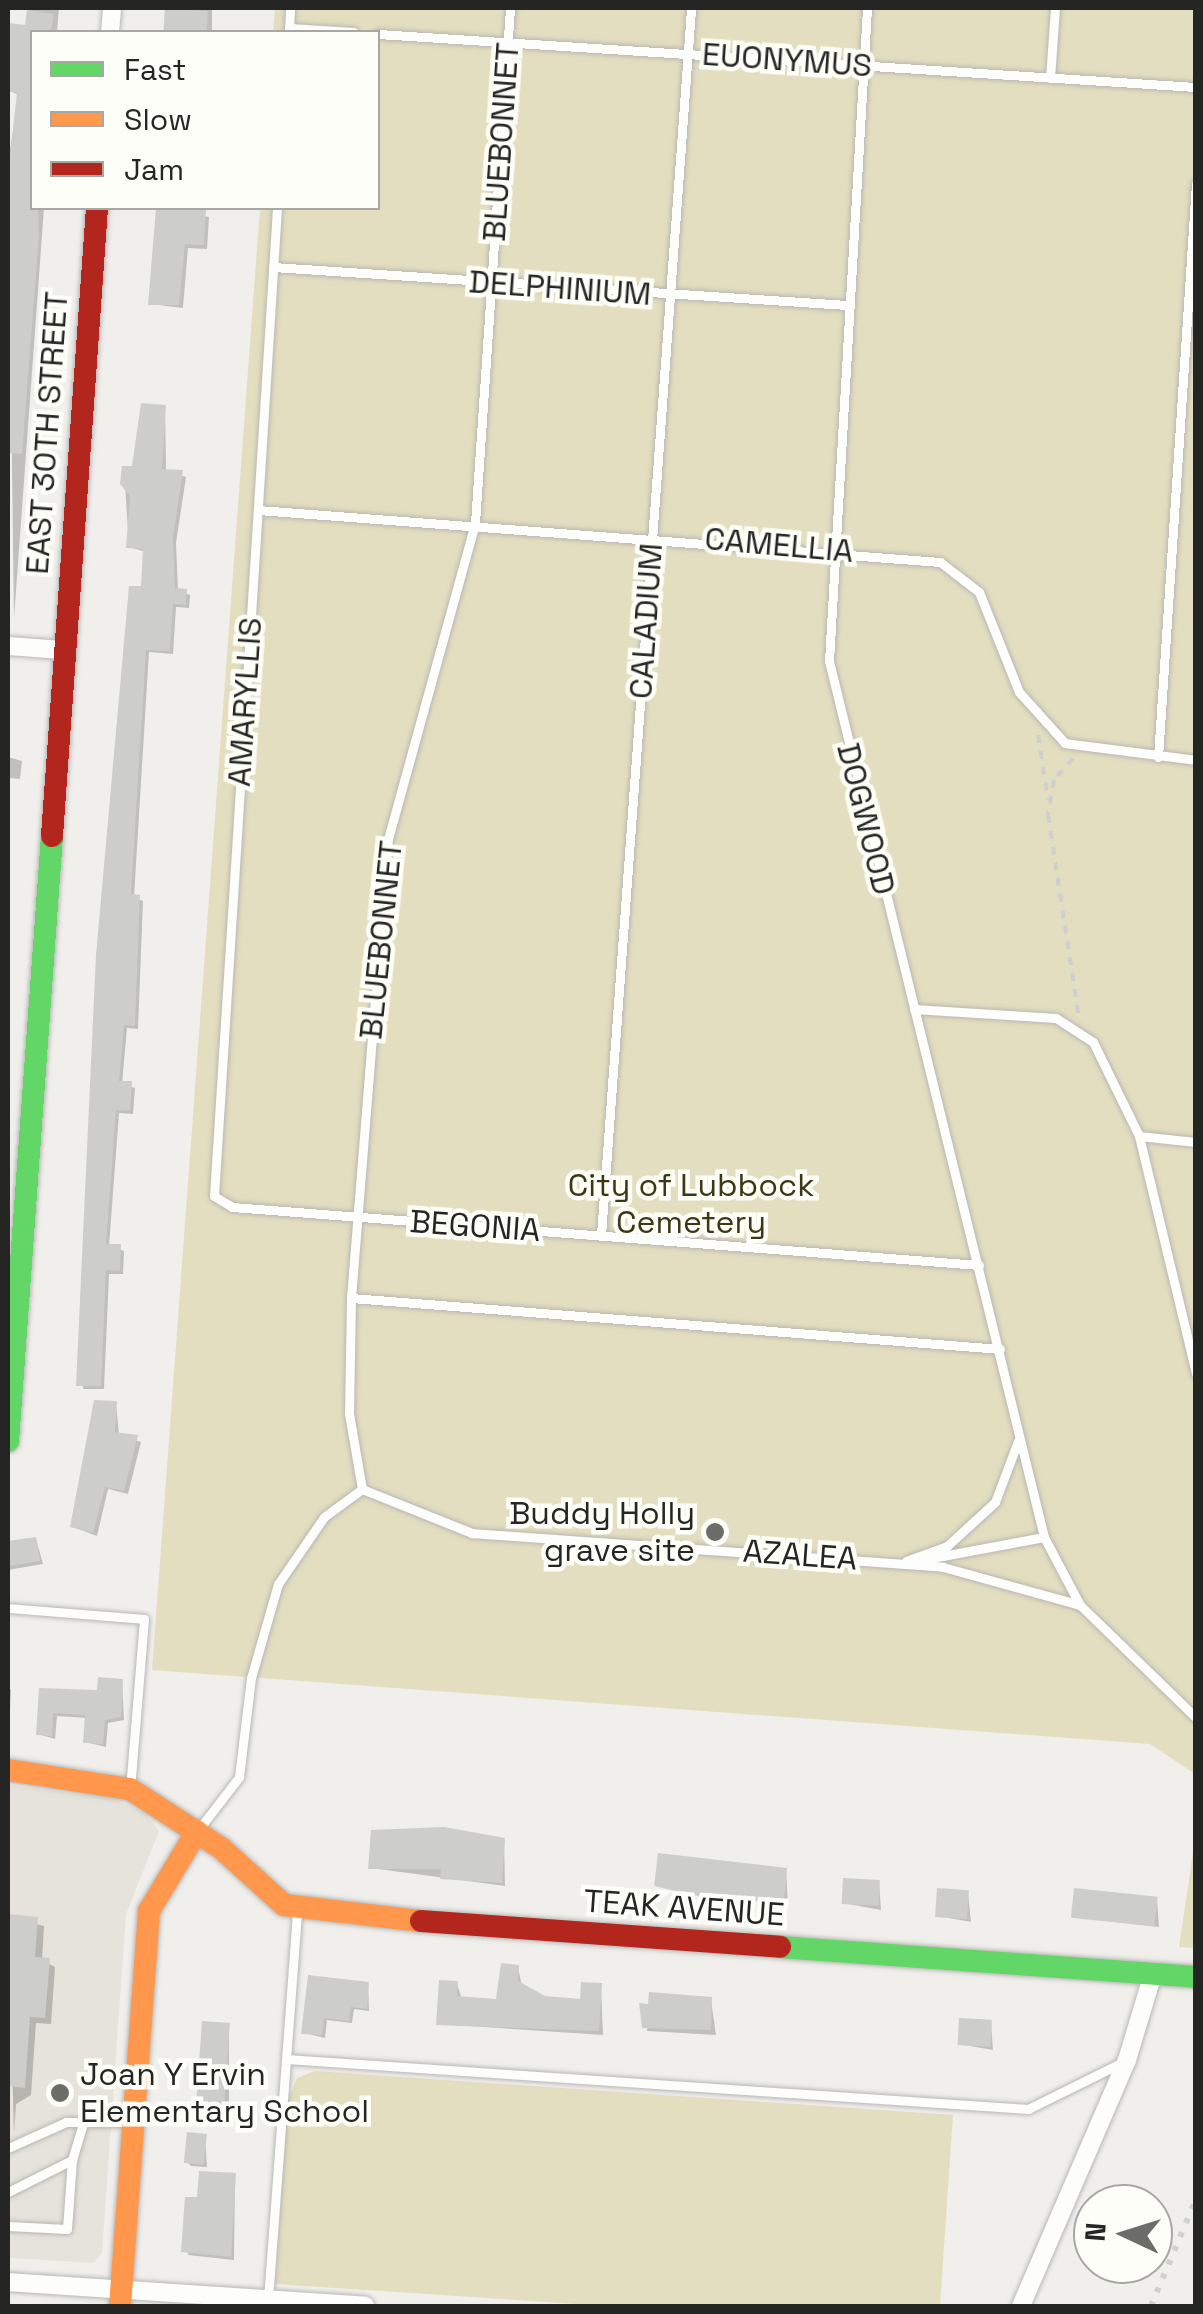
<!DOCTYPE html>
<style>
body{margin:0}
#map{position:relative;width:1203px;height:2314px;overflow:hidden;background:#f0efec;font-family:"Space Grotesk",sans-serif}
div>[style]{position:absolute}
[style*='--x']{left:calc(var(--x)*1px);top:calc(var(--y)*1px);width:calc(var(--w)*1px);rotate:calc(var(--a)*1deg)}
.built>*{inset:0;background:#e5e3db}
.green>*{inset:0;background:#e3debf}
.shadow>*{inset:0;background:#0003;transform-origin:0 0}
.building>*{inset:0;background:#cdcdca;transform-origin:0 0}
.path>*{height:4px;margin-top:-2px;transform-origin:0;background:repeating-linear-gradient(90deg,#cfcfcf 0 8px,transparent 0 16px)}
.roads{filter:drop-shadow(0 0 2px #b8b7b5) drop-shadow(0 0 2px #b8b7b5)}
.lane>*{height:9px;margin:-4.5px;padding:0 4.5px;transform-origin:4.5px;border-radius:4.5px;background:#fdfdfc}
.street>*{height:18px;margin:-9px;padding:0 9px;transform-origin:9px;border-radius:9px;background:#fdfdfc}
.fast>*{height:22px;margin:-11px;padding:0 11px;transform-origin:11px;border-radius:11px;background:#63d668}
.slow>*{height:22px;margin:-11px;padding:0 11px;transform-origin:11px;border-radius:11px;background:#ff974d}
.jam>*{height:22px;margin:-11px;padding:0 11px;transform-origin:11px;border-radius:11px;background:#b3261e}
.rail>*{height:6px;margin-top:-3px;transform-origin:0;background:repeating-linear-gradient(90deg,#d0d0ce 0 5px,transparent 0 15px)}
.dots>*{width:28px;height:28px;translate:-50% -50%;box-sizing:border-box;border:5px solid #fefef8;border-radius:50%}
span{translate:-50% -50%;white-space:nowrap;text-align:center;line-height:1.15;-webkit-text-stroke:9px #fefef8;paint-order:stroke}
.street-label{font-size:32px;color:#252523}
.park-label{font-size:32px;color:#3c3714}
.poi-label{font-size:32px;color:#252523}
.right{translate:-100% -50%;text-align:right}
.left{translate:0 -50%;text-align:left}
.frame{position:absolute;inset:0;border:10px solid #252523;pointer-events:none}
.legend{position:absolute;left:30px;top:30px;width:350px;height:180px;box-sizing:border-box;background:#fefef8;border:2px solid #a7a7a3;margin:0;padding:12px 18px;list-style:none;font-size:30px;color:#252523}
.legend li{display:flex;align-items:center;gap:20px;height:50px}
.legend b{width:50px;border:2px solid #a7a7a3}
.north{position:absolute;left:1073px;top:2184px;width:100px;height:100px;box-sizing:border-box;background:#fefef8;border:2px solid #a7a7a3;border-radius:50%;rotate:274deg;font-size:28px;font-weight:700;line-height:40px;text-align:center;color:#252523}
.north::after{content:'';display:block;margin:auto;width:35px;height:45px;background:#6c6c69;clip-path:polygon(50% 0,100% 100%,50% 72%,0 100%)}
</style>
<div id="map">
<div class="built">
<div style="clip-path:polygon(8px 1785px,113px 1799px,145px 1813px,159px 1831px,126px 1914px,102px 2253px,94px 2263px,8px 2258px)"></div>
</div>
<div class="green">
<div style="clip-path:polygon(275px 8px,1195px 8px,1195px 1774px,1150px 1744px,152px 1670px,260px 208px,378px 208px,378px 32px,273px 32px)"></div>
<div style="clip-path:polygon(1195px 1839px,1195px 1948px,1179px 1947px)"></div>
<div style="clip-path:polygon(315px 2071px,953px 2115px,940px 2306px,607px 2306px,275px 2284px,288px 2099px,297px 2078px)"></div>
</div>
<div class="shadow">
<div style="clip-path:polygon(29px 8px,59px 8px,57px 32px,32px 32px,32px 208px,44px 208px,14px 618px,8px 161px,19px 95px,8px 90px,8px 25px,28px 28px)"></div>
<div style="left:171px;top:8px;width:41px;height:24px"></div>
<div style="clip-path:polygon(157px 208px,209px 217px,207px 249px,188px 248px,183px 308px,150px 304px)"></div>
<div style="clip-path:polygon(165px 407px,166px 471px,186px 477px,176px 543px,178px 591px,190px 595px,189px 608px,176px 607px,173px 654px,149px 652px,134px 897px,143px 901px,138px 1029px,127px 1028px,122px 1084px,135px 1088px,133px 1114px,119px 1113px,109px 1246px,124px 1251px,123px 1274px,109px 1274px,104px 1389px,83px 1389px,146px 552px,129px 547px,124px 468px,134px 469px)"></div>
<div style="clip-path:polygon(8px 757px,22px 761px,20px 779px,8px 778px)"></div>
<div style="clip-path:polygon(116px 1404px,119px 1435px,141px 1442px,128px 1494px,108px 1489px,97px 1536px,73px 1527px)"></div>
<div style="clip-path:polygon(36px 1539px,43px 1564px,8px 1570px,8px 1542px)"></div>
<div style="clip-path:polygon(122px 1681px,124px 1720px,108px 1723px,106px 1747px,85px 1742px,87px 1718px,57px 1716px,55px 1739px,38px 1734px,41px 1690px,100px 1692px)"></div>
<div style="clip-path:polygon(8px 1686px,11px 1690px,10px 1711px,8px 1711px)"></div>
<div style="clip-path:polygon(504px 1840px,505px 1886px,371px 1868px)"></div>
<div style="clip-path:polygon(786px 1870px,788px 1904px,657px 1885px)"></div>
<div style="clip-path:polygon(879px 1882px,881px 1910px,843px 1903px)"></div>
<div style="clip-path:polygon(968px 1893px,971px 1922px,938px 1916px)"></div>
<div style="clip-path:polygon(1157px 1900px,1159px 1927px,1075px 1917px)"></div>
<div style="clip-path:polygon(8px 1917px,44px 1926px,42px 1960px,55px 1967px,51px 2024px,36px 2023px,31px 2095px,16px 2104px,14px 2133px)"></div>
<div style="clip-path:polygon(518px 1967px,522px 1987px,544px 1999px,582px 2001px,601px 1986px,603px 2035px,439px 2024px,457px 1984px,462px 1999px,498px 2002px)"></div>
<div style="clip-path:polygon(368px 1984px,369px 2011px,354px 2009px,352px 2023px,327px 2020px,325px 2038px,304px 2033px)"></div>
<div style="clip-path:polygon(651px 1995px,711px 2000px,716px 2035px,647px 2031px)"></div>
<div style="clip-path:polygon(991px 2022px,993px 2050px,959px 2044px)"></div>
<div style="clip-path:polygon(229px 2025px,229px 2122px,201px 2120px,197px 2116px)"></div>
<div style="clip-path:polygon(205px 2136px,207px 2167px,191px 2166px,187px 2162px)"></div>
<div style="clip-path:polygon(235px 2175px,234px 2260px,188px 2255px,200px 2200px)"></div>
</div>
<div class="building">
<div style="left:165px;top:8px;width:43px;height:24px;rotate:4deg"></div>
<div style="clip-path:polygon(27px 10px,54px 14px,51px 32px,32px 32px,39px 236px,22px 454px,8px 453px,8px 175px,17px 92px,8px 92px,8px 23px,25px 25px)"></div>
<div style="clip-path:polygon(156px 208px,206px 210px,204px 245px,185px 244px,179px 305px,148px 305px)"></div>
<div style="clip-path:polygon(141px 403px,166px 405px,162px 469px,183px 470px,173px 537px,175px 588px,187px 589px,186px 605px,173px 604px,170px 651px,146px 650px,131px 894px,140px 895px,135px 1026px,124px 1025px,119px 1081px,132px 1081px,130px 1111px,116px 1110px,106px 1244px,121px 1244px,120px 1271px,106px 1270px,101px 1386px,76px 1386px,96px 955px,129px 586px,141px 586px,143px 549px,126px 548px,130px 496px,120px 484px,122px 466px,132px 466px)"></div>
<div style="clip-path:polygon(94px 1400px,117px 1401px,115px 1432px,138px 1435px,124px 1491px,105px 1487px,93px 1533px,70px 1527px)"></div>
<div style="clip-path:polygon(36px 1537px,40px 1561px,8px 1566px,8px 1541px)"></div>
<div style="clip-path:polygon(98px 1677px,123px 1679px,121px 1717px,105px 1720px,103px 1744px,83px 1743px,85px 1715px,53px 1713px,52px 1736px,36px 1735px,39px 1688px,97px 1690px)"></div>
<div style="clip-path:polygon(444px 1827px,505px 1838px,502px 1883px,440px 1879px,441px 1869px,368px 1869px,371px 1830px)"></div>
<div style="clip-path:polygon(658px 1853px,787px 1868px,784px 1901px,720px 1901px,654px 1886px)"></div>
<div style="left:843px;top:1878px;width:37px;height:26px;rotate:3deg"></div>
<div style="left:937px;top:1888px;width:32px;height:29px;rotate:4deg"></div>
<div style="left:1074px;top:1888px;width:84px;height:30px;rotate:6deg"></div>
<div style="clip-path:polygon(8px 1914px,38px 1917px,35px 1957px,50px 1958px,45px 2018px,30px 2017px,25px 2088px,8px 2086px)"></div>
<div style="clip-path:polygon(501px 1963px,519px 1965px,518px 1981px,545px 1996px,580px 1999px,581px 1982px,602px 1983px,599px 2031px,436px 2025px,439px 1980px,458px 1981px,457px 1996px,496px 1999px)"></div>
<div style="clip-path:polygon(308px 1975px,369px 1982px,367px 2009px,351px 2007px,349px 2021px,324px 2018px,322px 2035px,301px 2034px)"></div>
<div style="clip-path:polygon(649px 1992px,712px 1997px,711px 2030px,642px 2028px,639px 2003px,648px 2004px)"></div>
<div style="left:959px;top:2018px;width:33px;height:27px;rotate:3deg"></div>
<div style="left:202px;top:2021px;width:28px;height:96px;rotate:4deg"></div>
<div style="left:187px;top:2132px;width:20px;height:31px;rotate:6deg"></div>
<div style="clip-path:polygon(199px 2171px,236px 2173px,231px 2257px,181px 2252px,185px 2197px,197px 2197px)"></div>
</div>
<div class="path">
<div style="--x:1038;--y:735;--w:65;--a:81.1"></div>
<div style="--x:1073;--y:758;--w:29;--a:131"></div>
<div style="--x:1054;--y:780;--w:36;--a:100"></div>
<div style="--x:1048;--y:815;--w:204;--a:81.3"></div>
</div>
<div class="roads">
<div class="lane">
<div style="--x:867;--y:8;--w:654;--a:93.33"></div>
<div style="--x:829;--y:661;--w:902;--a:76.21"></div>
<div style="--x:1044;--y:1537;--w:77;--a:62.1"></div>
<div style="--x:289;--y:28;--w:65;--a:3.5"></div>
<div style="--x:289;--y:30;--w:22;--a:-87"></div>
<div style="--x:378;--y:34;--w:820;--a:3.71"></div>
<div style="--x:1050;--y:78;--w:70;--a:-85.9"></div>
<div style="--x:277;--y:208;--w:990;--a:93.65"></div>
<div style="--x:214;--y:1196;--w:21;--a:31"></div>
<div style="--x:232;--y:1207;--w:749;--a:4.44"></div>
<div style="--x:273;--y:267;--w:575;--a:3.79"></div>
<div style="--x:258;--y:510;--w:684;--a:4.36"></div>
<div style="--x:940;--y:562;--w:49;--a:37.6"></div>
<div style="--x:979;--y:592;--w:108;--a:68.2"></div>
<div style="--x:1019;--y:692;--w:69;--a:48"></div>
<div style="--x:1065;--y:743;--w:132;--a:7.4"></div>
<div style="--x:1158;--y:757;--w:574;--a:-86.21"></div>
<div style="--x:914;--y:1009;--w:142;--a:3.6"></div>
<div style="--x:1056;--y:1018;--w:44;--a:33"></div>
<div style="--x:1093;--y:1042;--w:105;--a:63.9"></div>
<div style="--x:1139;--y:1136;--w:245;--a:76.5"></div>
<div style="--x:1139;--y:1136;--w:57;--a:6"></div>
<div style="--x:601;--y:1235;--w:1230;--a:-85.8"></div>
<div style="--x:351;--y:1298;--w:651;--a:4.49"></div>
<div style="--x:362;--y:1489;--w:118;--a:21.8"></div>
<div style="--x:472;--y:1533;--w:472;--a:4.1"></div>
<div style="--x:943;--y:1567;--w:142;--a:15.5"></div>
<div style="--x:1080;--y:1605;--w:162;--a:44.2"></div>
<div style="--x:921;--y:1560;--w:125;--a:-10.6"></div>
<div style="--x:906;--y:1561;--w:44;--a:-20.1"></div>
<div style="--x:947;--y:1546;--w:65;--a:-42.5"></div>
<div style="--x:995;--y:1502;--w:65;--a:-69.3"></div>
<div style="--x:8;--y:1608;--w:136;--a:4.6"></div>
<div style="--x:144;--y:1619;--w:171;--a:94.7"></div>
<div style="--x:199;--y:1829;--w:66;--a:-52.4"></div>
<div style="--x:239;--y:1777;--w:100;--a:-83.1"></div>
<div style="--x:251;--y:1678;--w:98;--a:-74"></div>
<div style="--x:278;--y:1584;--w:81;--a:-55.5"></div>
<div style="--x:324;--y:1517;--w:47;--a:-36.4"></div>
<div style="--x:362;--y:1489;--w:76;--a:-99.8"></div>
<div style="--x:349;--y:1414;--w:116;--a:-89"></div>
<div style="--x:351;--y:1298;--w:460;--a:-85.4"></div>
<div style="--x:388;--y:839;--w:328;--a:-74.6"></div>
<div style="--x:475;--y:523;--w:516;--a:-86.11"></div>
<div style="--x:286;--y:2059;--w:744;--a:3.86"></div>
<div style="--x:1028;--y:2109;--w:108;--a:-26.3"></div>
<div style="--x:8;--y:2148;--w:64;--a:-24.1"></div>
<div style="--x:66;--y:2122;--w:64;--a:0"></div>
<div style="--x:8;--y:2192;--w:72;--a:-26.6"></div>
<div style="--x:72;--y:2160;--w:42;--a:-73.3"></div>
<div style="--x:8;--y:2226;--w:59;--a:2.9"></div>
<div style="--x:67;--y:2229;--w:69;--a:-85.9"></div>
<div style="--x:268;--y:2299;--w:390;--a:-85.7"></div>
</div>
<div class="street">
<div style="--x:110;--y:32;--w:24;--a:-85"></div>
<div style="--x:8;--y:646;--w:55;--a:4.2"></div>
<div style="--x:8;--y:2282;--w:358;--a:3.8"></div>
<div style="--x:1021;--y:2306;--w:268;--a:-66.7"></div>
<div style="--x:1127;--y:2060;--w:90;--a:-73.2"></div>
</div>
<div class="fast">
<div style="--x:8;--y:1441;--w:607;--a:-85.84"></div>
<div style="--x:780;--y:1947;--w:417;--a:4.1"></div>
</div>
<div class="slow">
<div style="--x:8;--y:1770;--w:123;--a:8.9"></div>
<div style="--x:130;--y:1789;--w:108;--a:33"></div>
<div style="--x:221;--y:1848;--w:85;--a:42.1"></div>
<div style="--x:284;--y:1905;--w:138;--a:6.7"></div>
<div style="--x:120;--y:2306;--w:396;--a:-85.8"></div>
<div style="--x:149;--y:1911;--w:93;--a:-59"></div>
</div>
<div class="jam">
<div style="--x:52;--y:836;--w:630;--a:-85.9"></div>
<div style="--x:421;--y:1921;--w:360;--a:4.1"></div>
</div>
</div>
<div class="rail">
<div style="--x:1151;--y:2306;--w:116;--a:-67.2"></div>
</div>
<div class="dots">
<div style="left:715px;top:1532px;background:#6c6c69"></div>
<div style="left:60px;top:2093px;background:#6c6c69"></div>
</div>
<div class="street-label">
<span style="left:787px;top:60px;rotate:4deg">EUONYMUS</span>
<span style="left:501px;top:142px;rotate:-86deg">BLUEBONNET</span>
<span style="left:560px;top:288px;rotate:4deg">DELPHINIUM</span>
<span style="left:47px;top:433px;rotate:-86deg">EAST 30TH STREET</span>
<span style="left:779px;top:545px;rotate:5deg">CAMELLIA</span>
<span style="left:646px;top:621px;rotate:-86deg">CALADIUM</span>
<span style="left:245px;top:702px;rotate:-86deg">AMARYLLIS</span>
<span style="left:866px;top:819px;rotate:76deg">DOGWOOD</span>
<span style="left:381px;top:940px;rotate:-84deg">BLUEBONNET</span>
<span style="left:475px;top:1226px;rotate:4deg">BEGONIA</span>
<span style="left:800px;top:1555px;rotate:4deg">AZALEA</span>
<span style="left:684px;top:1908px;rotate:4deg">TEAK AVENUE</span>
</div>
<div class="park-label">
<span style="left:691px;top:1204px">City of Lubbock<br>Cemetery</span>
</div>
<div class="poi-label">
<span class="right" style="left:695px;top:1532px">Buddy Holly<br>grave site</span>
<span class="left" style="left:80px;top:2093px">Joan Y Ervin<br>Elementary School</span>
</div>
<div class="frame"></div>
<ul class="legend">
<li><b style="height:12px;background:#63d668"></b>Fast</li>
<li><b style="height:12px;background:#ff974d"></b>Slow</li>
<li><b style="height:12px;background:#b3261e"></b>Jam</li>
</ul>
<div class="north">N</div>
</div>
